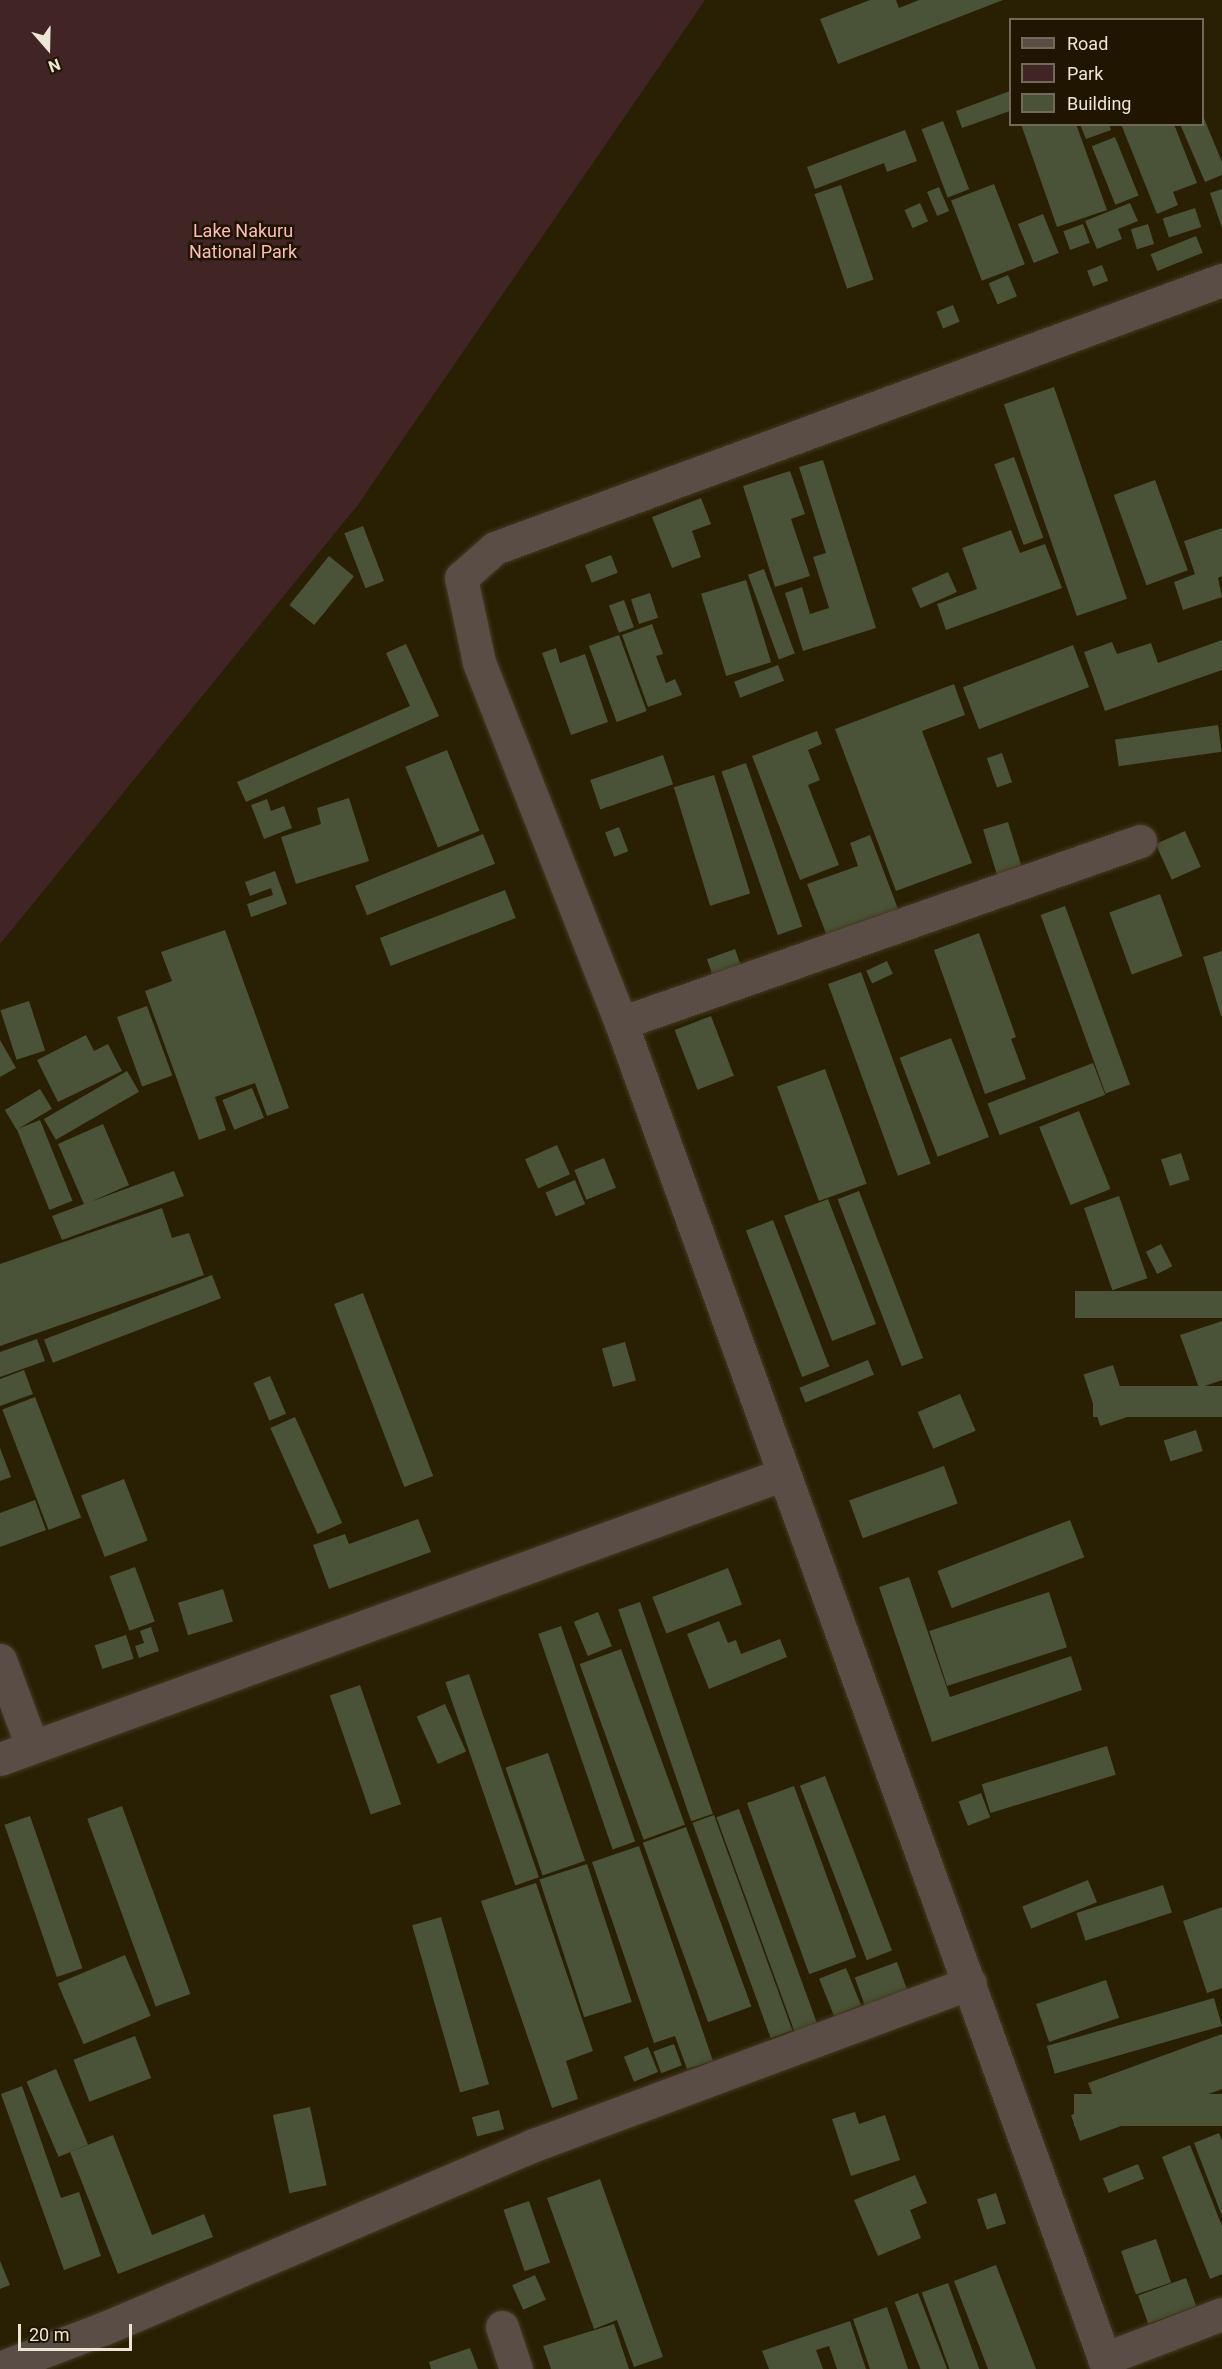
<!DOCTYPE html>
<style>
body{margin:0}
#map{position:relative;width:1222px;height:2369px;overflow:hidden;background:#291f03;font-family:Roboto,sans-serif}
div>[style]{position:absolute}
[style*='--x']{left:calc(var(--x)*1px);top:calc(var(--y)*1px);width:calc(var(--w)*1px);rotate:calc(var(--a)*1deg)}
.green>*{inset:0;background:#412525}
.building>*{inset:0;background:#4a5337;transform-origin:0 0}
.roads{filter:drop-shadow(0 0 2px #443b21) drop-shadow(0 0 2px #443b21)}
.minor>*{height:33px;margin:-16.5px;padding:0 16.5px;transform-origin:16.5px;border-radius:16.5px;background:#594d45}
span{translate:-50% -50%;white-space:nowrap;text-align:center;line-height:1.15;-webkit-text-stroke:5px #201500;paint-order:stroke}
.park-label{font-size:18px;color:#fcbcbc}
.legend{position:absolute;left:1009px;top:18px;width:195px;height:108px;box-sizing:border-box;background:#201500;border:2px solid #726956;margin:0;padding:8px 10px;list-style:none;font-size:18px;color:#ede6d6}
.legend li{display:flex;align-items:center;gap:12px;height:30px}
.legend b{width:30px;border:2px solid #726956}
.north{position:absolute;left:18px;top:18px;width:60px;height:60px;-webkit-text-stroke:4px #201500;paint-order:stroke;rotate:160deg;font-size:16px;font-weight:700;line-height:24px;text-align:center;color:#ede6d6}
.north::after{content:'';display:block;margin:auto;width:21px;height:27px;background:#ede6d6;clip-path:polygon(50% 0,100% 100%,50% 72%,0 100%)}
.scale{position:absolute;left:18px;top:2324px;width:114px;height:27px;box-sizing:border-box;border:3px solid #ede6d6;border-top:0;padding-left:8px;font-size:18px;line-height:21px;white-space:nowrap;color:#ede6d6;-webkit-text-stroke:4px #201500;paint-order:stroke}
</style>
<div id="map">
<div class="green">
<div style="clip-path:polygon(0 0,705px 0,357px 506px,0 944px)"></div>
</div>
<div class="building">
<div style="clip-path:polygon(870px 0,896px 0,899px 8px,919px 0,1003px 0,838px 64px,820px 19px)"></div>
<div style="clip-path:polygon(1010px 91px,1010px 111px,962px 128px,956px 111px)"></div>
<div style="clip-path:polygon(1203px 116px,1222px 162px,1222px 175px,1205px 182px,1180px 124px,1202px 124px)"></div>
<div style="left:943px;top:121px;width:73px;height:23px;rotate:69deg"></div>
<div style="clip-path:polygon(1021px 124px,1076px 124px,1107px 210px,1057px 227px)"></div>
<div style="clip-path:polygon(1080px 124px,1109px 124px,1111px 130px,1086px 139px)"></div>
<div style="clip-path:polygon(1121px 124px,1174px 124px,1197px 183px,1173px 192px,1178px 205px,1157px 214px)"></div>
<div style="clip-path:polygon(905px 130px,917px 161px,887px 172px,884px 163px,815px 189px,807px 167px)"></div>
<div style="left:1115px;top:137px;width:63px;height:25px;rotate:68deg"></div>
<div style="left:994px;top:184px;width:86px;height:46px;rotate:69deg"></div>
<div style="left:841px;top:185px;width:100px;height:28px;rotate:71deg"></div>
<div style="left:939px;top:187px;width:26px;height:13px;rotate:67deg"></div>
<div style="clip-path:polygon(1222px 189px,1222px 228px,1210px 193px)"></div>
<div style="left:920px;top:203px;width:20px;height:17px;rotate:66deg"></div>
<div style="clip-path:polygon(1130px 203px,1138px 221px,1118px 229px,1122px 239px,1097px 249px,1085px 221px)"></div>
<div style="left:1195px;top:208px;width:20px;height:34px;rotate:72deg"></div>
<div style="left:1043px;top:214px;width:42px;height:27px;rotate:68deg"></div>
<div style="left:1083px;top:224px;width:20px;height:21px;rotate:70deg"></div>
<div style="left:1148px;top:224px;width:21px;height:18px;rotate:73deg"></div>
<div style="left:1196px;top:236px;width:18px;height:49px;rotate:68deg"></div>
<div style="left:1102px;top:265px;width:17px;height:16px;rotate:69deg"></div>
<div style="left:1008px;top:275px;width:23px;height:21px;rotate:67deg"></div>
<div style="left:953px;top:305px;width:18px;height:18px;rotate:68deg"></div>
<div style="left:1054px;top:387px;width:224px;height:53px;rotate:71deg"></div>
<div style="left:1014px;top:457px;width:86px;height:21px;rotate:70deg"></div>
<div style="clip-path:polygon(823px 460px,876px 628px,803px 651px,785px 593px,802px 587px,810px 614px,829px 608px,813px 557px,826px 553px,799px 467px)"></div>
<div style="clip-path:polygon(790px 471px,805px 514px,791px 519px,810px 576px,775px 587px,743px 486px)"></div>
<div style="left:1155px;top:480px;width:96px;height:44px;rotate:70deg"></div>
<div style="clip-path:polygon(701px 498px,711px 524px,692px 531px,701px 557px,672px 568px,652px 517px)"></div>
<div style="left:363px;top:526px;width:59px;height:20px;rotate:69deg"></div>
<div style="clip-path:polygon(1222px 528px,1222px 576px,1218px 578px,1222px 597px,1183px 610px,1174px 582px,1195px 574px,1184px 541px)"></div>
<div style="clip-path:polygon(1011px 530px,1020px 553px,1045px 544px,1062px 588px,946px 630px,937px 604px,977px 589px,962px 548px)"></div>
<div style="left:611px;top:555px;width:19px;height:28px;rotate:69deg"></div>
<div style="left:329px;top:556px;width:32px;height:63px;rotate:39deg"></div>
<div style="left:764px;top:569px;width:90px;height:17px;rotate:70deg"></div>
<div style="left:948px;top:572px;width:22px;height:40px;rotate:66deg"></div>
<div style="left:746px;top:580px;width:86px;height:47px;rotate:73deg"></div>
<div style="left:650px;top:593px;width:26px;height:20px;rotate:72deg"></div>
<div style="left:624px;top:600px;width:29px;height:16px;rotate:70deg"></div>
<div style="clip-path:polygon(652px 624px,663px 654px,656px 656px,666px 683px,675px 679px,682px 695px,648px 707px,622px 635px)"></div>
<div style="left:619px;top:635px;width:81px;height:32px;rotate:70deg"></div>
<div style="clip-path:polygon(1222px 640px,1222px 670px,1105px 711px,1084px 652px,1112px 642px,1117px 654px,1151px 643px,1158px 663px)"></div>
<div style="clip-path:polygon(406px 644px,439px 716px,246px 802px,237px 782px,410px 706px,386px 653px)"></div>
<div style="left:1073px;top:645px;width:45px;height:118px;rotate:69deg"></div>
<div style="clip-path:polygon(556px 648px,560px 663px,585px 654px,608px 722px,571px 735px,542px 653px)"></div>
<div style="left:778px;top:665px;width:17px;height:47px;rotate:69deg"></div>
<div style="clip-path:polygon(954px 684px,965px 715px,922px 731px,972px 863px,896px 891px,835px 729px)"></div>
<div style="left:1218px;top:725px;width:27px;height:104px;rotate:82deg"></div>
<div style="clip-path:polygon(817px 731px,822px 744px,808px 750px,820px 780px,808px 785px,839px 865px,800px 880px,752px 756px)"></div>
<div style="left:447px;top:750px;width:87px;height:45px;rotate:68deg"></div>
<div style="left:1002px;top:753px;width:31px;height:16px;rotate:71deg"></div>
<div style="left:663px;top:755px;width:31px;height:77px;rotate:71deg"></div>
<div style="left:746px;top:763px;width:173px;height:26px;rotate:71deg"></div>
<div style="left:714px;top:775px;width:124px;height:42px;rotate:73deg"></div>
<div style="clip-path:polygon(349px 798px,369px 861px,296px 884px,281px 837px,321px 824px,317px 808px)"></div>
<div style="clip-path:polygon(267px 799px,271px 811px,284px 806px,292px 828px,264px 839px,251px 805px)"></div>
<div style="left:1008px;top:822px;width:49px;height:26px;rotate:73deg"></div>
<div style="left:619px;top:827px;width:26px;height:15px;rotate:69deg"></div>
<div style="left:1185px;top:831px;width:39px;height:32px;rotate:66deg"></div>
<div style="left:483px;top:834px;width:32px;height:138px;rotate:68deg"></div>
<div style="clip-path:polygon(870px 835px,898px 909px,827px 936px,807px 884px,858px 866px,850px 843px)"></div>
<div style="clip-path:polygon(275px 871px,287px 904px,251px 917px,247px 904px,273px 895px,271px 888px,250px 896px,245px 882px)"></div>
<div style="left:505px;top:890px;width:30px;height:134px;rotate:69deg"></div>
<div style="left:1160px;top:894px;width:66px;height:54px;rotate:70deg"></div>
<div style="left:1065px;top:906px;width:190px;height:26px;rotate:70deg"></div>
<div style="clip-path:polygon(225px 930px,289px 1108px,267px 1116px,255px 1083px,215px 1097px,226px 1130px,199px 1140px,145px 991px,172px 981px,161px 952px)"></div>
<div style="clip-path:polygon(979px 933px,1016px 1037px,1011px 1039px,1026px 1079px,985px 1094px,934px 950px)"></div>
<div style="left:735px;top:949px;width:20px;height:30px;rotate:70deg"></div>
<div style="clip-path:polygon(1222px 951px,1222px 1016px,1221px 1016px,1203px 957px)"></div>
<div style="left:887px;top:961px;width:14px;height:23px;rotate:65deg"></div>
<div style="left:861px;top:972px;width:204px;height:35px;rotate:70deg"></div>
<div style="left:29px;top:1001px;width:52px;height:30px;rotate:72deg"></div>
<div style="left:147px;top:1006px;width:74px;height:32px;rotate:70deg"></div>
<div style="left:711px;top:1016px;width:64px;height:39px;rotate:69deg"></div>
<div style="clip-path:polygon(86px 1035px,94px 1051px,108px 1044px,122px 1071px,58px 1102px,37px 1060px)"></div>
<div style="left:951px;top:1038px;width:106px;height:55px;rotate:69deg"></div>
<div style="clip-path:polygon(0 1040px,16px 1068px,0 1077px)"></div>
<div style="left:1093px;top:1063px;width:34px;height:113px;rotate:69deg"></div>
<div style="left:825px;top:1069px;width:122px;height:51px;rotate:70deg"></div>
<div style="left:127px;top:1071px;width:24px;height:96px;rotate:60deg"></div>
<div style="left:252px;top:1088px;width:32px;height:32px;rotate:68deg"></div>
<div style="left:40px;top:1089px;width:23px;height:41px;rotate:59deg"></div>
<div style="left:1079px;top:1111px;width:84px;height:43px;rotate:68deg"></div>
<div style="left:40px;top:1120px;width:87px;height:25px;rotate:68deg"></div>
<div style="clip-path:polygon(103px 1124px,129px 1185px,90px 1202px,174px 1171px,184px 1196px,62px 1240px,52px 1216px,84px 1204px,58px 1144px)"></div>
<div style="left:557px;top:1145px;width:32px;height:35px;rotate:66deg"></div>
<div style="left:1181px;top:1153px;width:28px;height:21px;rotate:72deg"></div>
<div style="left:604px;top:1158px;width:32px;height:32px;rotate:68deg"></div>
<div style="left:575px;top:1180px;width:26px;height:32px;rotate:67deg"></div>
<div style="left:859px;top:1191px;width:179px;height:23px;rotate:69deg"></div>
<div style="left:1119px;top:1196px;width:87px;height:37px;rotate:71deg"></div>
<div style="left:828px;top:1199px;width:134px;height:47px;rotate:69deg"></div>
<div style="clip-path:polygon(162px 1208px,172px 1238px,189px 1233px,204px 1275px,0 1346px,0 1264px)"></div>
<div style="left:773px;top:1220px;width:157px;height:29px;rotate:69deg"></div>
<div style="left:1161px;top:1244px;width:25px;height:17px;rotate:63deg"></div>
<div style="left:212px;top:1275px;width:25px;height:180px;rotate:69deg"></div>
<div style="left:1222px;top:1291px;width:27px;height:147px;rotate:90deg"></div>
<div style="left:363px;top:1293px;width:196px;height:31px;rotate:69deg"></div>
<div style="clip-path:polygon(1222px 1321px,1222px 1380px,1199px 1388px,1180px 1335px)"></div>
<div style="clip-path:polygon(37px 1339px,45px 1361px,0 1377px,0 1352px)"></div>
<div style="left:625px;top:1342px;width:40px;height:24px;rotate:74deg"></div>
<div style="left:868px;top:1360px;width:16px;height:74px;rotate:68deg"></div>
<div style="left:1113px;top:1365px;width:54px;height:31px;rotate:72deg"></div>
<div style="clip-path:polygon(24px 1370px,33px 1394px,0 1406px,0 1379px)"></div>
<div style="left:270px;top:1376px;width:41px;height:18px;rotate:67deg"></div>
<div style="left:1222px;top:1386px;width:31px;height:129px;rotate:90deg"></div>
<div style="left:960px;top:1394px;width:40px;height:46px;rotate:67deg"></div>
<div style="left:35px;top:1397px;width:129px;height:35px;rotate:69deg"></div>
<div style="left:295px;top:1417px;width:116px;height:27px;rotate:66deg"></div>
<div style="left:1196px;top:1430px;width:22px;height:34px;rotate:72deg"></div>
<div style="clip-path:polygon(0 1448px,11px 1477px,0 1481px)"></div>
<div style="left:944px;top:1466px;width:40px;height:101px;rotate:70deg"></div>
<div style="left:124px;top:1479px;width:66px;height:46px;rotate:69deg"></div>
<div style="clip-path:polygon(35px 1500px,46px 1530px,0 1547px,0 1513px)"></div>
<div style="clip-path:polygon(418px 1519px,431px 1552px,329px 1589px,313px 1545px,345px 1534px,349px 1544px)"></div>
<div style="left:1070px;top:1520px;width:40px;height:142px;rotate:69deg"></div>
<div style="left:135px;top:1567px;width:58px;height:27px;rotate:70deg"></div>
<div style="left:728px;top:1568px;width:39px;height:81px;rotate:69deg"></div>
<div style="clip-path:polygon(909px 1577px,950px 1697px,1071px 1656px,1082px 1690px,932px 1742px,879px 1587px)"></div>
<div style="left:223px;top:1589px;width:34px;height:47px;rotate:73deg"></div>
<div style="left:1049px;top:1592px;width:58px;height:126px;rotate:72deg"></div>
<div style="left:640px;top:1602px;width:224px;height:23px;rotate:71deg"></div>
<div style="left:598px;top:1612px;width:37px;height:26px;rotate:68deg"></div>
<div style="clip-path:polygon(719px 1621px,728px 1643px,736px 1640px,741px 1654px,780px 1639px,787px 1657px,709px 1689px,687px 1634px)"></div>
<div style="left:561px;top:1626px;width:228px;height:24px;rotate:71deg"></div>
<div style="clip-path:polygon(151px 1627px,159px 1651px,139px 1658px,135px 1646px,144px 1643px,140px 1631px)"></div>
<div style="left:126px;top:1635px;width:25px;height:33px;rotate:72deg"></div>
<div style="left:621px;top:1649px;width:187px;height:44px;rotate:70deg"></div>
<div style="left:469px;top:1674px;width:215px;height:25px;rotate:71deg"></div>
<div style="left:360px;top:1685px;width:126px;height:32px;rotate:71deg"></div>
<div style="left:445px;top:1704px;width:52px;height:31px;rotate:66deg"></div>
<div style="left:1107px;top:1746px;width:30px;height:131px;rotate:73deg"></div>
<div style="left:548px;top:1753px;width:114px;height:45px;rotate:71deg"></div>
<div style="left:825px;top:1776px;width:187px;height:27px;rotate:69deg"></div>
<div style="left:794px;top:1786px;width:182px;height:50px;rotate:70deg"></div>
<div style="left:981px;top:1793px;width:26px;height:24px;rotate:69deg"></div>
<div style="left:122px;top:1806px;width:200px;height:37px;rotate:70deg"></div>
<div style="left:739px;top:1809px;width:228px;height:24px;rotate:70deg"></div>
<div style="left:714px;top:1815px;width:229px;height:23px;rotate:70deg"></div>
<div style="left:30px;top:1816px;width:161px;height:27px;rotate:71deg"></div>
<div style="left:686px;top:1827px;width:191px;height:46px;rotate:70deg"></div>
<div style="clip-path:polygon(639px 1846px,713px 2061px,687px 2069px,675px 2036px,654px 2043px,592px 1862px)"></div>
<div style="left:587px;top:1864px;width:145px;height:50px;rotate:72deg"></div>
<div style="left:1088px;top:1880px;width:24px;height:71px;rotate:68deg"></div>
<div style="clip-path:polygon(536px 1883px,593px 2051px,566px 2061px,578px 2099px,552px 2108px,481px 1901px)"></div>
<div style="left:1163px;top:1885px;width:29px;height:91px;rotate:72deg"></div>
<div style="clip-path:polygon(1222px 1907px,1222px 1988px,1207px 1993px,1183px 1921px)"></div>
<div style="left:441px;top:1917px;width:174px;height:30px;rotate:74deg"></div>
<div style="left:125px;top:1955px;width:66px;height:73px;rotate:67deg"></div>
<div style="left:897px;top:1962px;width:32px;height:45px;rotate:70deg"></div>
<div style="left:846px;top:1968px;width:40px;height:29px;rotate:68deg"></div>
<div style="left:1106px;top:1980px;width:40px;height:74px;rotate:71deg"></div>
<div style="left:1214px;top:1998px;width:29px;height:174px;rotate:74deg"></div>
<div style="clip-path:polygon(1222px 2034px,1222px 2089px,1080px 2141px,1071px 2115px,1097px 2106px,1088px 2083px)"></div>
<div style="left:135px;top:2036px;width:45px;height:66px;rotate:69deg"></div>
<div style="left:674px;top:2044px;width:23px;height:22px;rotate:70deg"></div>
<div style="left:648px;top:2047px;width:27px;height:26px;rotate:68deg"></div>
<div style="left:56px;top:2069px;width:82px;height:32px;rotate:67deg"></div>
<div style="clip-path:polygon(22px 2086px,61px 2198px,79px 2192px,101px 2256px,64px 2270px,1px 2094px)"></div>
<div style="left:1222px;top:2094px;width:32px;height:148px;rotate:90deg"></div>
<div style="left:310px;top:2107px;width:80px;height:38px;rotate:78deg"></div>
<div style="left:499px;top:2110px;width:20px;height:28px;rotate:75deg"></div>
<div style="clip-path:polygon(855px 2112px,859px 2124px,885px 2115px,900px 2160px,851px 2176px,832px 2119px)"></div>
<div style="clip-path:polygon(1219px 2133px,1222px 2141px,1222px 2216px,1194px 2143px)"></div>
<div style="clip-path:polygon(113px 2135px,152px 2235px,204px 2214px,213px 2237px,118px 2274px,70px 2152px)"></div>
<div style="clip-path:polygon(1190px 2145px,1222px 2226px,1222px 2274px,1210px 2279px,1162px 2157px)"></div>
<div style="left:1138px;top:2164px;width:16px;height:38px;rotate:68deg"></div>
<div style="clip-path:polygon(915px 2175px,927px 2203px,910px 2210px,921px 2238px,878px 2256px,854px 2200px)"></div>
<div style="clip-path:polygon(600px 2179px,663px 2357px,634px 2367px,617px 2320px,594px 2329px,547px 2198px)"></div>
<div style="left:996px;top:2193px;width:32px;height:20px;rotate:72deg"></div>
<div style="left:529px;top:2201px;width:65px;height:27px;rotate:71deg"></div>
<div style="left:1156px;top:2239px;width:46px;height:37px;rotate:71deg"></div>
<div style="clip-path:polygon(0 2261px,10px 2285px,0 2289px)"></div>
<div style="clip-path:polygon(996px 2265px,1036px 2369px,988px 2369px,954px 2281px)"></div>
<div style="left:535px;top:2275px;width:27px;height:25px;rotate:66deg"></div>
<div style="left:1186px;top:2278px;width:30px;height:51px;rotate:70deg"></div>
<div style="left:948px;top:2283px;width:92px;height:28px;rotate:70deg"></div>
<div style="left:918px;top:2293px;width:81px;height:25px;rotate:69deg"></div>
<div style="clip-path:polygon(887px 2307px,908px 2369px,870px 2369px,853px 2319px)"></div>
<div style="clip-path:polygon(850px 2321px,866px 2369px,837px 2369px,829px 2346px,816px 2350px,823px 2369px,769px 2369px,762px 2351px)"></div>
<div style="clip-path:polygon(614px 2324px,629px 2369px,551px 2369px,543px 2346px)"></div>
<div style="clip-path:polygon(470px 2348px,478px 2369px,431px 2369px,429px 2362px)"></div>
</div>
<div class="roads">
<div class="minor">
<div style="--x:621;--y:1023;--w:550;--a:-19.32"></div>
<div style="--x:0;--y:1660;--w:92;--a:69.6"></div>
<div style="--x:0;--y:1759;--w:834;--a:-19.98"></div>
<div style="--x:502;--y:2327;--w:44;--a:71.6"></div>
<div style="--x:1104;--y:2359;--w:126;--a:-20.9"></div>
<div style="--x:0;--y:2368;--w:112;--a:-20.9"></div>
<div style="--x:105;--y:2328;--w:466;--a:-23.1"></div>
<div style="--x:534;--y:2145;--w:465;--a:-20.4"></div>
<div style="--x:1108;--y:2369;--w:1431;--a:-109.89"></div>
<div style="--x:621;--y:1023;--w:388;--a:-111.5"></div>
<div style="--x:479;--y:662;--w:86;--a:-102.1"></div>
<div style="--x:461;--y:578;--w:45;--a:-41.4"></div>
<div style="--x:495;--y:548;--w:775;--a:-20.24"></div>
</div>
</div>
<div class="park-label">
<span style="left:243px;top:242px">Lake Nakuru<br>National Park</span>
</div>
<ul class="legend">
<li><b style="height:8px;background:#594d45"></b>Road</li>
<li><b style="height:16px;background:#412525"></b>Park</li>
<li><b style="height:16px;background:#4a5337"></b>Building</li>
</ul>
<div class="north">N</div>
<div class="scale">20 m</div>
</div>
